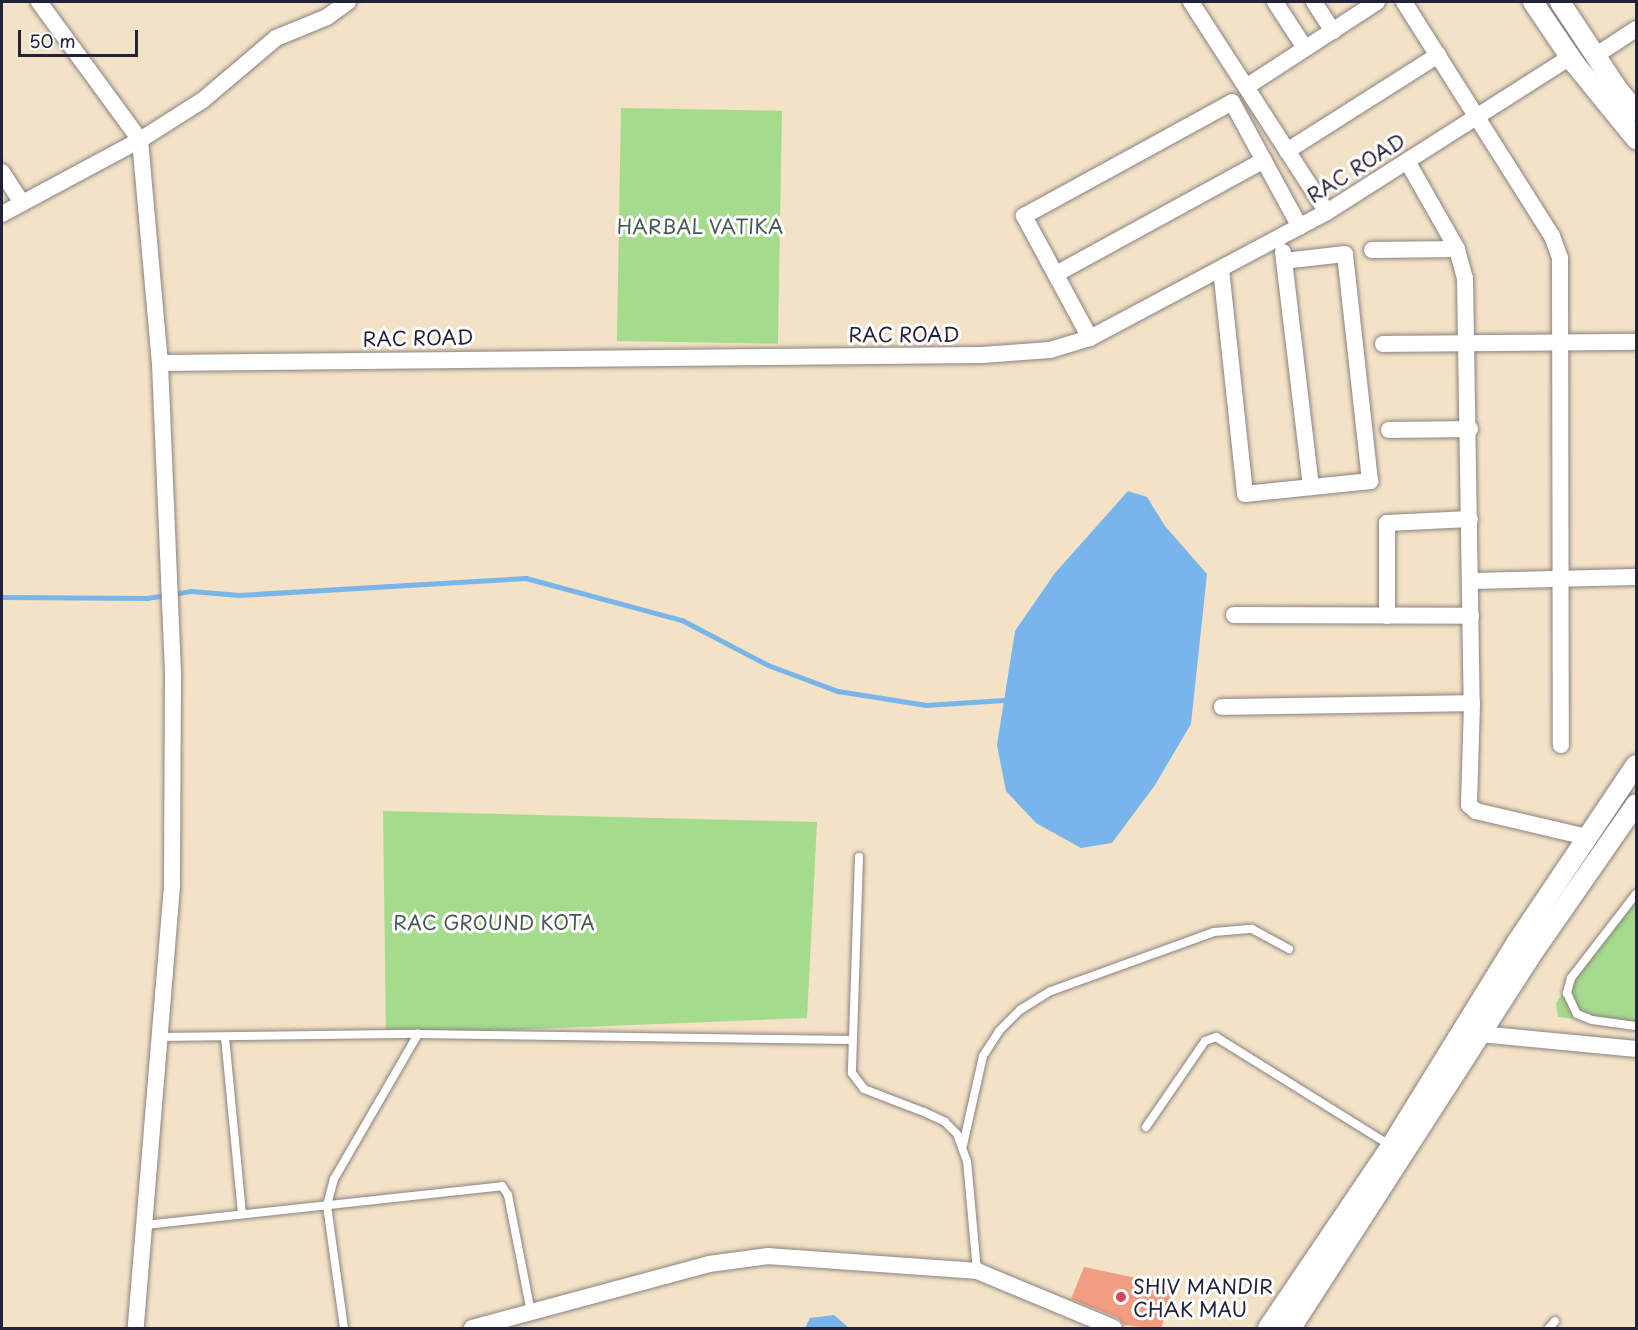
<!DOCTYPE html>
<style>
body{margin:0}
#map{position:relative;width:1638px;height:1330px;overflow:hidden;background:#f3e2c6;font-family:"Playpen Sans",sans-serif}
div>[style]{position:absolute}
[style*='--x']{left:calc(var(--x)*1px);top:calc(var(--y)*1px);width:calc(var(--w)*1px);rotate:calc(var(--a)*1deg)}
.green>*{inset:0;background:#a5db8c;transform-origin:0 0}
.water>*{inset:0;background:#78b5ea}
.stream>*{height:4.5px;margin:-2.25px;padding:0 2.25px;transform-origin:2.25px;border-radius:2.25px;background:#78b5ea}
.building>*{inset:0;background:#f19d82}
.roads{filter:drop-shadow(0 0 2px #8a8280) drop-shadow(0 0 2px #8a8280)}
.service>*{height:8px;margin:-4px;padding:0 4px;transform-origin:4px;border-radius:4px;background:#fff}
.minor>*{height:16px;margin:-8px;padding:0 8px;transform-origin:8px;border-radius:8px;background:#fff}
.tertiary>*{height:20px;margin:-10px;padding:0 10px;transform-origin:10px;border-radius:10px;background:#fff}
.dots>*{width:16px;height:16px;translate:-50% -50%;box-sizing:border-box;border:3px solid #fff;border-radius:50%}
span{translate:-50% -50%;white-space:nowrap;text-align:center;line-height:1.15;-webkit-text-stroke:6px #fff;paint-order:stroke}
.street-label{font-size:20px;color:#22223b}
.park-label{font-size:20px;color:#495a53}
.poi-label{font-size:20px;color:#22223b}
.left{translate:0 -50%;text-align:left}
.frame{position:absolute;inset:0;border:3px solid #22223b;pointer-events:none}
.scale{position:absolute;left:18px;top:30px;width:120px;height:27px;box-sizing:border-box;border:3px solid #22223b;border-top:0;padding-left:8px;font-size:18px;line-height:21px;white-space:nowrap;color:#22223b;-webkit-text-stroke:4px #fff;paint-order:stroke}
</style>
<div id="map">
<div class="green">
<div style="left:621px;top:108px;width:161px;height:233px;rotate:1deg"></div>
<div style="clip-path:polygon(383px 811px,817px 822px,807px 1018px,386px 1035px)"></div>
<div style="clip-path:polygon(1636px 889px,1636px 1026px,1558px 1017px,1556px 1003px)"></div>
</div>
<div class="water">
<div style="clip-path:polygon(1128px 491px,1147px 497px,1165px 526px,1207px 574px,1191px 724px,1155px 785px,1112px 843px,1081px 848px,1036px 823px,1006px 791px,997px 745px,1015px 631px,1055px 573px)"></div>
<div style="clip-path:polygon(834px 1315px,849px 1328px,805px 1328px,810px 1318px)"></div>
</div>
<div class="stream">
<div style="--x:2;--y:597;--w:145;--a:0.4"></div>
<div style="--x:147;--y:598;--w:45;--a:-9"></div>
<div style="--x:191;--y:591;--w:48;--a:4.8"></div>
<div style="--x:239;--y:595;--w:288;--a:-3.4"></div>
<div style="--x:526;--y:578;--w:162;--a:15.1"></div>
<div style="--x:682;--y:620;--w:97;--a:27.6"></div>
<div style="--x:768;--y:665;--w:75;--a:20.4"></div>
<div style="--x:838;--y:691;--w:89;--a:9"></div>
<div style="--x:926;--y:705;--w:78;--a:-3.7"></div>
</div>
<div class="building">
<div style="clip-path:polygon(1084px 1267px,1174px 1286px,1161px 1329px,1124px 1325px,1118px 1318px,1071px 1299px)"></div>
</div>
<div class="roads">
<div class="service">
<div style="--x:859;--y:857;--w:216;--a:91.9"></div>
<div style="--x:852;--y:1073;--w:20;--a:53"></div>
<div style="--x:864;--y:1089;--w:64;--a:21"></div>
<div style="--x:924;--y:1112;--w:23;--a:25"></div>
<div style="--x:945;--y:1122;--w:17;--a:45"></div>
<div style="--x:957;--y:1134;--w:29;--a:70"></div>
<div style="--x:967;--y:1161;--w:110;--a:84.8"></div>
<div style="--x:1636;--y:894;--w:106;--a:127.7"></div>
<div style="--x:1571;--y:978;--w:16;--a:105"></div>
<div style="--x:1567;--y:993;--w:23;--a:65"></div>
<div style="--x:1577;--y:1014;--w:16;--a:22"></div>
<div style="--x:1592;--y:1020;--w:44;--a:7.8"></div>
<div style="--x:160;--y:1037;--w:258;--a:-0.7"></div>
<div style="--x:418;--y:1034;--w:433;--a:0.8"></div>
<div style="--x:225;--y:1037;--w:178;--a:84.5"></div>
<div style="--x:1146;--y:1127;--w:104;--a:-55.5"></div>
<div style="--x:1205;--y:1041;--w:12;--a:-20"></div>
<div style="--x:1216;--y:1037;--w:206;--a:31.9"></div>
<div style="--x:963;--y:1145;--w:91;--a:-77.3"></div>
<div style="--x:983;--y:1056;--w:30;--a:-57"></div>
<div style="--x:999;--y:1031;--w:30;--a:-45"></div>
<div style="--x:1020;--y:1010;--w:36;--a:-32"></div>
<div style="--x:1051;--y:991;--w:173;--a:-19.9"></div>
<div style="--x:1214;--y:932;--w:38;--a:-5"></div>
<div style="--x:1252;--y:929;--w:42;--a:28.4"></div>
<div style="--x:145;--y:1225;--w:359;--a:-6.2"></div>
<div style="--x:502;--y:1186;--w:11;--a:56"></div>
<div style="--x:508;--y:1195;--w:119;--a:78.9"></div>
<div style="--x:344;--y:1328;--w:124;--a:-97.9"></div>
<div style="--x:327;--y:1205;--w:27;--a:-75"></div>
<div style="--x:334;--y:1179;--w:168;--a:-59.9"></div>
<div style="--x:1549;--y:1328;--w:9;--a:-49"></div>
</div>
<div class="minor">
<div style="--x:39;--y:2;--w:171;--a:53.8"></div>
<div style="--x:140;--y:140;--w:224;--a:84.9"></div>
<div style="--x:160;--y:363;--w:315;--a:87.6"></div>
<div style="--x:173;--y:678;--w:208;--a:90.3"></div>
<div style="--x:172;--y:886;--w:443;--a:94.7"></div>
<div style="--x:1191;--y:2;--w:250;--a:57.1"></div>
<div style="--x:1275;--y:2;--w:55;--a:56.9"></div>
<div style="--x:1314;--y:2;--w:35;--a:57"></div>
<div style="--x:1404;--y:2;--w:277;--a:57.7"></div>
<div style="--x:1552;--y:236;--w:23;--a:70"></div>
<div style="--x:1560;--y:258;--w:487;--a:89.9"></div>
<div style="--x:1595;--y:56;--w:49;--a:-33.4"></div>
<div style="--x:1246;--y:87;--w:156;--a:-33"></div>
<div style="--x:1287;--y:151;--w:179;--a:-32.4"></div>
<div style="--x:1407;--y:161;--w:101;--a:60.4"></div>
<div style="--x:1457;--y:249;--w:30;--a:75"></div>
<div style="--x:1465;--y:278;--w:425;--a:89.1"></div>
<div style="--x:1472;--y:703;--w:102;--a:91.7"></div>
<div style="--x:1469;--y:805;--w:9;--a:41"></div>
<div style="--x:1476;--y:811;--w:114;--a:13.2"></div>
<div style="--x:2;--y:172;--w:37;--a:57"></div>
<div style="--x:2;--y:214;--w:157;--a:-28.2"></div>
<div style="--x:140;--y:140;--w:75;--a:-32.4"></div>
<div style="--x:203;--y:100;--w:96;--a:-40.3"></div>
<div style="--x:276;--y:38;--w:55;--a:-22.4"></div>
<div style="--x:327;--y:17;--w:26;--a:-36"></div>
<div style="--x:1372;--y:250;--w:85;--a:-0.7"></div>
<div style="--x:1283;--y:252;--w:237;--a:83.2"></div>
<div style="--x:1221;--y:269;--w:226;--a:83.9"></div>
<div style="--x:1245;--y:494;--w:126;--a:-5.9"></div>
<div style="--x:1370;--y:481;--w:228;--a:-96.3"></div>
<div style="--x:1345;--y:254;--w:61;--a:173.5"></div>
<div style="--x:1056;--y:274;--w:237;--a:-28.7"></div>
<div style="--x:1090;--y:338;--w:139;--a:-118.4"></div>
<div style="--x:1024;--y:216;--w:237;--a:-28.7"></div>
<div style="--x:1232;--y:102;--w:142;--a:61.5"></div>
<div style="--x:1383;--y:344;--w:253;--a:-0.5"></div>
<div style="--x:160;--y:363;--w:822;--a:-0.56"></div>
<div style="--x:982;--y:355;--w:68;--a:-4.2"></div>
<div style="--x:1050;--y:350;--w:42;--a:-16.7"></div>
<div style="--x:1090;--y:338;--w:268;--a:-28"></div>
<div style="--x:1327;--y:212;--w:288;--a:-32.5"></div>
<div style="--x:1389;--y:430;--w:81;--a:-0.7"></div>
<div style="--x:1471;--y:581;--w:165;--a:-1.4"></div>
<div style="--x:1234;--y:615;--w:237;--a:0.2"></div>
<div style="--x:1387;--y:616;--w:93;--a:-90"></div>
<div style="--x:1387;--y:523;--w:83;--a:-2.8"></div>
<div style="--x:1222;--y:707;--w:250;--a:-0.9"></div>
<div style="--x:1480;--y:1034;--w:157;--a:5.5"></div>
<div style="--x:472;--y:1328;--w:245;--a:-15.1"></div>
<div style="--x:709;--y:1264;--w:60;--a:-7.7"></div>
<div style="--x:768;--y:1256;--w:210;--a:4.1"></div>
<div style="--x:977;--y:1271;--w:148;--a:22.6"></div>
</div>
<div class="tertiary">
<div style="--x:1533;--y:2;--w:75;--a:55.9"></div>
<div style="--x:1575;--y:64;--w:97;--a:50.9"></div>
<div style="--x:1560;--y:2;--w:107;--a:56.5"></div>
<div style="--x:1619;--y:91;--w:26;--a:50"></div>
<div style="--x:1268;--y:1328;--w:220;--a:-55.9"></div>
<div style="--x:1391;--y:1146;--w:240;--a:-58.3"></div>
<div style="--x:1517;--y:942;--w:213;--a:-56.1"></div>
<div style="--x:1291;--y:1328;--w:452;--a:-57.2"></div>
<div style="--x:1536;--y:948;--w:175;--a:-55.2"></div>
</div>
</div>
<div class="dots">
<div style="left:1121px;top:1297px;background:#d1495b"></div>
</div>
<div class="street-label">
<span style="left:1356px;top:168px;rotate:-32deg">RAC ROAD</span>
<span style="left:904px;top:334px">RAC ROAD</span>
<span style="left:418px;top:338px;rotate:-1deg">RAC ROAD</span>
</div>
<div class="park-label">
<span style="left:700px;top:226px">HARBAL VATIKA</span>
<span style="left:494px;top:922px">RAC GROUND KOTA</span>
</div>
<div class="poi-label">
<span class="left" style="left:1133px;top:1298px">SHIV MANDIR<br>CHAK MAU</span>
</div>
<div class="frame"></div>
<div class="scale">50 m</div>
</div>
